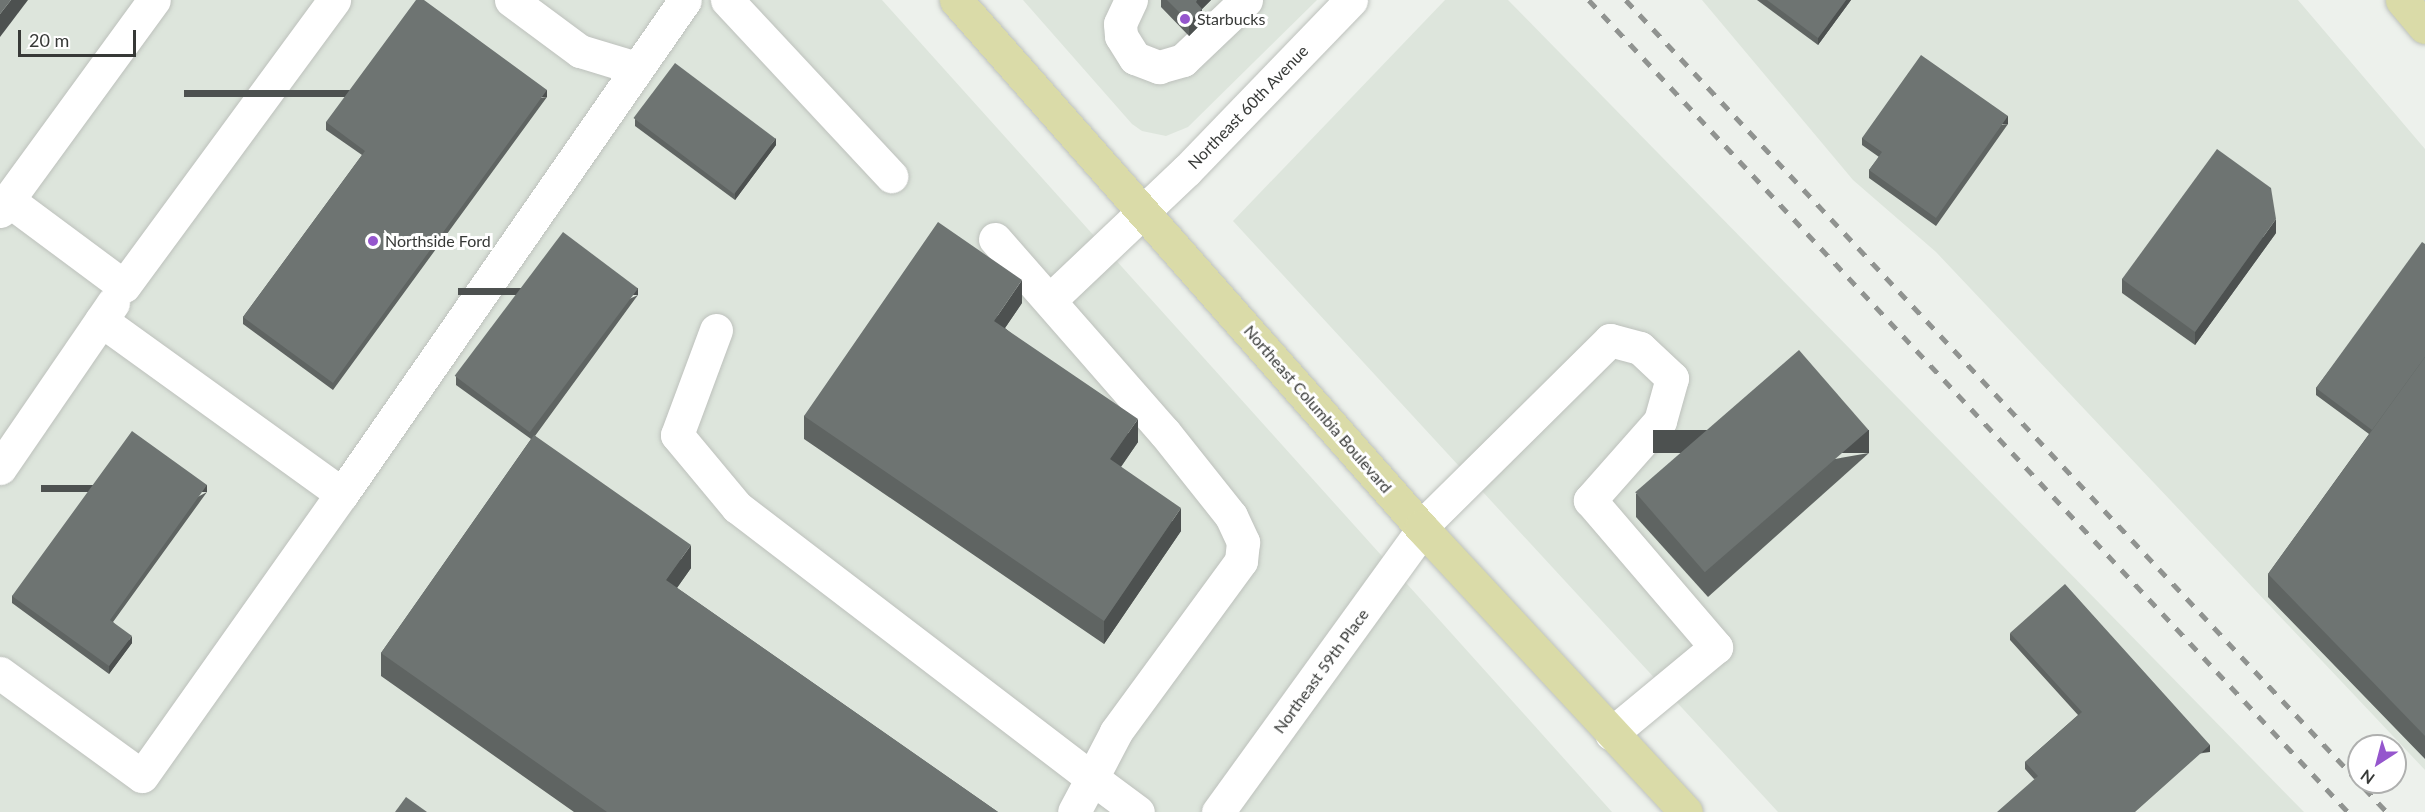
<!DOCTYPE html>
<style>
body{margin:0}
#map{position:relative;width:2425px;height:812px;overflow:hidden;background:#edf1ec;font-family:Lato,sans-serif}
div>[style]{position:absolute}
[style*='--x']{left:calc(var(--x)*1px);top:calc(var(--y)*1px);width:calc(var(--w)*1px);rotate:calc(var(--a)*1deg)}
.built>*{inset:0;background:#dde5dc}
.roads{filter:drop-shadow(0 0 2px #bdc1bc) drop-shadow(0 0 2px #bdc1bc)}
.minor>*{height:33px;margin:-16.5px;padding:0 16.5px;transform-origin:16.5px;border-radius:16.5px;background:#fff}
.major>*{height:33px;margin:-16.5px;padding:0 16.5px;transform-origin:16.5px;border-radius:16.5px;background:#dadba8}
.rail>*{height:4.5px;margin-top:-2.25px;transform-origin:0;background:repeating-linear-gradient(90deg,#909390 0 10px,transparent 0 20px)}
.wall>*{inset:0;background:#5f6462}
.shaded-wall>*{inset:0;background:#4d5150;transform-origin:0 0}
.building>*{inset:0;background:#6e7472;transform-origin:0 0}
.dots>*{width:16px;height:16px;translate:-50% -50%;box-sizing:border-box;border:3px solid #fff;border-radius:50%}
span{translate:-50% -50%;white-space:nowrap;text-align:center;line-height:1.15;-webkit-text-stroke:6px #fff;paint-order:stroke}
.poi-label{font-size:16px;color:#373937}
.left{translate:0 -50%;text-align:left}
.street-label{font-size:16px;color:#373937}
.north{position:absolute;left:2347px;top:734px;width:60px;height:60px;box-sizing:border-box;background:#fff;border:2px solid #afb0af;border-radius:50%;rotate:216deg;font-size:16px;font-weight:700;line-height:24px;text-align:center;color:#373937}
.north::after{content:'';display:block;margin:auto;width:21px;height:27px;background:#9556cd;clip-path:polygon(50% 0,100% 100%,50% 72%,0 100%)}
.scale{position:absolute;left:18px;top:30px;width:118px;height:27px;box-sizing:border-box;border:3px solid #373937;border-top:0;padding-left:8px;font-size:18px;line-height:21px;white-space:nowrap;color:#373937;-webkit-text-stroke:4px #fff;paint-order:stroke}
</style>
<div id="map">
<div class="built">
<div style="clip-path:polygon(0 0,882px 0,1612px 812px,0 812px)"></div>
<div style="clip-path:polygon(1023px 0,1317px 0,1188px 127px,1166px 136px,1142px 131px,1132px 124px)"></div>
<div style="clip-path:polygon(1445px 0,1508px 0,2304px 812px,1778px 812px,1233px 221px)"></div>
<div style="clip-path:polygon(1702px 0,2298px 0,2425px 149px,2425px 770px,1936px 252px,1853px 180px)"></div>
</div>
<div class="roads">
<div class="minor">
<div style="--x:511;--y:0;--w:86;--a:36.5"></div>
<div style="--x:580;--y:51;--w:59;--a:16.9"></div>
<div style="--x:727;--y:0;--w:241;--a:47"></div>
<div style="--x:1131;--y:0;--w:26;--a:115"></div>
<div style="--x:1120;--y:24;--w:12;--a:85"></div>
<div style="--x:1121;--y:36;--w:26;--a:58"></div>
<div style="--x:1135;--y:58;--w:26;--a:21"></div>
<div style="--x:1159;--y:67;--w:25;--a:-16"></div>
<div style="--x:1183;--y:60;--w:87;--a:-43.6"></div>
<div style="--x:8;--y:200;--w:144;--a:36.6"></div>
<div style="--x:124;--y:286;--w:355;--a:-53.7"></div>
<div style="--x:0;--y:211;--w:261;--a:-53.9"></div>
<div style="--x:995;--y:239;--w:258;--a:48.8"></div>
<div style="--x:1165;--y:433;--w:106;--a:51.5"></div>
<div style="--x:1231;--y:516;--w:29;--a:65"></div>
<div style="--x:1243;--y:542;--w:19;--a:96"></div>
<div style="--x:1241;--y:561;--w:212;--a:126.2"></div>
<div style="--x:1116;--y:732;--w:52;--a:117.6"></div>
<div style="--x:1092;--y:778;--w:57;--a:36.5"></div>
<div style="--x:1051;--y:299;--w:187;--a:-43.5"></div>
<div style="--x:1187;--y:170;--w:236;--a:-46"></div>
<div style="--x:716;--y:330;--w:112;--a:110.4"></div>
<div style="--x:677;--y:435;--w:94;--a:50.2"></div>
<div style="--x:737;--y:507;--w:447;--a:37.4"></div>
<div style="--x:1092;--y:778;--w:38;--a:118"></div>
<div style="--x:0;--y:468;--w:200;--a:-55.6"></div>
<div style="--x:342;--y:494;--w:601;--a:-55.23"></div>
<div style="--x:1421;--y:527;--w:266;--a:-44.7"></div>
<div style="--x:1610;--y:340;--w:31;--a:15"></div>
<div style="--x:1640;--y:348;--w:44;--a:43.2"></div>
<div style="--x:1672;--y:378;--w:45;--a:105.6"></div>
<div style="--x:1660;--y:421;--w:106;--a:131.5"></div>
<div style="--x:1590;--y:500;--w:194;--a:49.4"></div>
<div style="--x:1716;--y:647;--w:136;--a:140.4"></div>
<div style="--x:0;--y:673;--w:175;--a:36"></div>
<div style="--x:142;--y:776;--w:346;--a:-54.7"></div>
<div style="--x:342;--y:494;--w:297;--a:-144.2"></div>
<div style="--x:1218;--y:812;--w:349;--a:-54.1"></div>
</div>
<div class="major">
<div style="--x:956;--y:0;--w:703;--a:48.58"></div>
<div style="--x:1421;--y:527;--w:389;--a:47.1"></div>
<div style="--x:2402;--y:0;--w:35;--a:50"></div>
</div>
</div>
<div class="rail">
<div style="--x:1589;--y:0;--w:1111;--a:46.93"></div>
<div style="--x:1626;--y:0;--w:1113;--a:46.86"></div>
</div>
<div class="wall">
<div style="clip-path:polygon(1161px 0,1211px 0,1202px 9px,1202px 23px,1189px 36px,1161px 7px)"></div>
<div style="clip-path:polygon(1757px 0,1851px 0,1818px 45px)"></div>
<div style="clip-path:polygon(547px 97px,333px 390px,243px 324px,243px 317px,362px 155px,326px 130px,326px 122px)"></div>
<div style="clip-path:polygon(635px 119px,776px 145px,735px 200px,635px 126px)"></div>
<div style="clip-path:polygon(2008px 124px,1936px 226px,1869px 178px,1869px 170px,1879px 157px,1862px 145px,1862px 138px)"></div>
<div style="clip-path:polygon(2276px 233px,2195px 345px,2122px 293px,2122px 279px)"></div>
<div style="clip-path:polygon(2425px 244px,2425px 759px,2268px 597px,2268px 574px,2369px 434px,2316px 395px,2316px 388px)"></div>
<div style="clip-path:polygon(638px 295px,535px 436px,691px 568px,677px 588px,998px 812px,574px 812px,381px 676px,381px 653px,531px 439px,456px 385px,456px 377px)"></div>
<div style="clip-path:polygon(1022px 303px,1005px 328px,1138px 442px,1121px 467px,1181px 531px,1104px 644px,804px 439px,804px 416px)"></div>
<div style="clip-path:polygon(1869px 453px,1708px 597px,1636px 517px,1636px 494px)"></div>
<div style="clip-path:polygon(207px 492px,113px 622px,132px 643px,109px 674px,12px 603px,12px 596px)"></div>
<div style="clip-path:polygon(2010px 633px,2210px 752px,2034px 779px,2025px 769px,2025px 762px,2078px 715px,2010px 640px)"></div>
</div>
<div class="shaded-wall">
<div style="clip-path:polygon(11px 0,28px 0,0 37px,0 14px)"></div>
<div style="clip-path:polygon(1197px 0,1211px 0,1196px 15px,1196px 2px)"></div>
<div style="clip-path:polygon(1846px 0,1851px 0,1818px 45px,1818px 38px)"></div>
<div style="clip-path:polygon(1202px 9px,1202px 23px,1189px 36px,1189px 22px)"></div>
<div style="left:547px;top:90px;width:7px;height:363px;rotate:90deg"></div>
<div style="left:2008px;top:116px;width:8px;height:125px;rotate:90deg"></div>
<div style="clip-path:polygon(776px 138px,776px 145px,735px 200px,735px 193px)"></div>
<div style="clip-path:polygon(2276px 219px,2276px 233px,2195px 345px,2195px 332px)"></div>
<div style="clip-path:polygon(1022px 280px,1022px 303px,994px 344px,994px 321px)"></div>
<div style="left:638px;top:288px;width:7px;height:180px;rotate:90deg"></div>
<div style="clip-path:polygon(1138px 419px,1138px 442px,1110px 482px,1110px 459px)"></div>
<div style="left:1869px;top:430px;width:23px;height:216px;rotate:90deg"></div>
<div style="left:207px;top:485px;width:7px;height:166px;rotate:90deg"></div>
<div style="clip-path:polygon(1181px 508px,1181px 531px,1104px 644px,1104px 621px)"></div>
<div style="clip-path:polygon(691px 545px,691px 568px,666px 603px,666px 580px)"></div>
<div style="clip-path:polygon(132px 636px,132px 643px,109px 674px,109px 666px)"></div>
<div style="left:2210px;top:745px;width:7px;height:101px;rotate:90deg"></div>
</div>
<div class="building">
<div style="clip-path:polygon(0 0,11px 0,0 14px)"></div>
<div style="clip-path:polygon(416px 0,424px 0,547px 90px,333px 383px,243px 317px,365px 151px,326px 122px)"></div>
<div style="clip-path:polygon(1167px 0,1197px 0,1196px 2px,1202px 9px,1189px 22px)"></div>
<div style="clip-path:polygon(1767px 0,1846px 0,1818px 38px)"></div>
<div style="clip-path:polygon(1921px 55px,2008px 116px,1936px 218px,1869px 170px,1882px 152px,1862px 138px)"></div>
<div style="left:675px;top:63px;width:126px;height:69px;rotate:37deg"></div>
<div style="clip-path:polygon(2217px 149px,2271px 188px,2276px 219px,2195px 332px,2122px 279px)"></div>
<div style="clip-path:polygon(938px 222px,1022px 280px,994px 321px,1138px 419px,1110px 459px,1181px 508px,1104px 621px,804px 416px)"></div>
<div style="left:563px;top:232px;width:94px;height:180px;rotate:37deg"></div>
<div style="clip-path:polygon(2422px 242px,2425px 244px,2425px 357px,2372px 430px,2316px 388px)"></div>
<div style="left:1799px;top:350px;width:106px;height:217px;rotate:49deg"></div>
<div style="clip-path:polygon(2425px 357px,2425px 736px,2268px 574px)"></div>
<div style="clip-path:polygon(132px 431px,207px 485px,110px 620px,132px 636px,109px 666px,12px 596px)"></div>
<div style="clip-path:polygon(534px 435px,691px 545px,666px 580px,998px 812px,607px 812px,381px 653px)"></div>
<div style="clip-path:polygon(2065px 584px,2210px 745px,2135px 812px,1997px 812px,2038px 776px,2025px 762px,2082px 712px,2010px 633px)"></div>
<div style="clip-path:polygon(406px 797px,427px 812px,395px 812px)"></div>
</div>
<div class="dots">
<div style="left:1185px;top:19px;background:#9556cd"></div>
<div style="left:373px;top:241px;background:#9556cd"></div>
</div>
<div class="poi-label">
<span class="left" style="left:1197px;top:19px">Starbucks</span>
<span class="left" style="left:385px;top:241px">Northside Ford</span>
</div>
<div class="street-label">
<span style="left:1248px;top:107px;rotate:-46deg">Northeast 60th Avenue</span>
<span style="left:1318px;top:409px;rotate:49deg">Northeast Columbia Boulevard</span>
<span style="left:1321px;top:671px;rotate:-54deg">Northeast 59th Place</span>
</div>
<div class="north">N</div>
<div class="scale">20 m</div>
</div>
